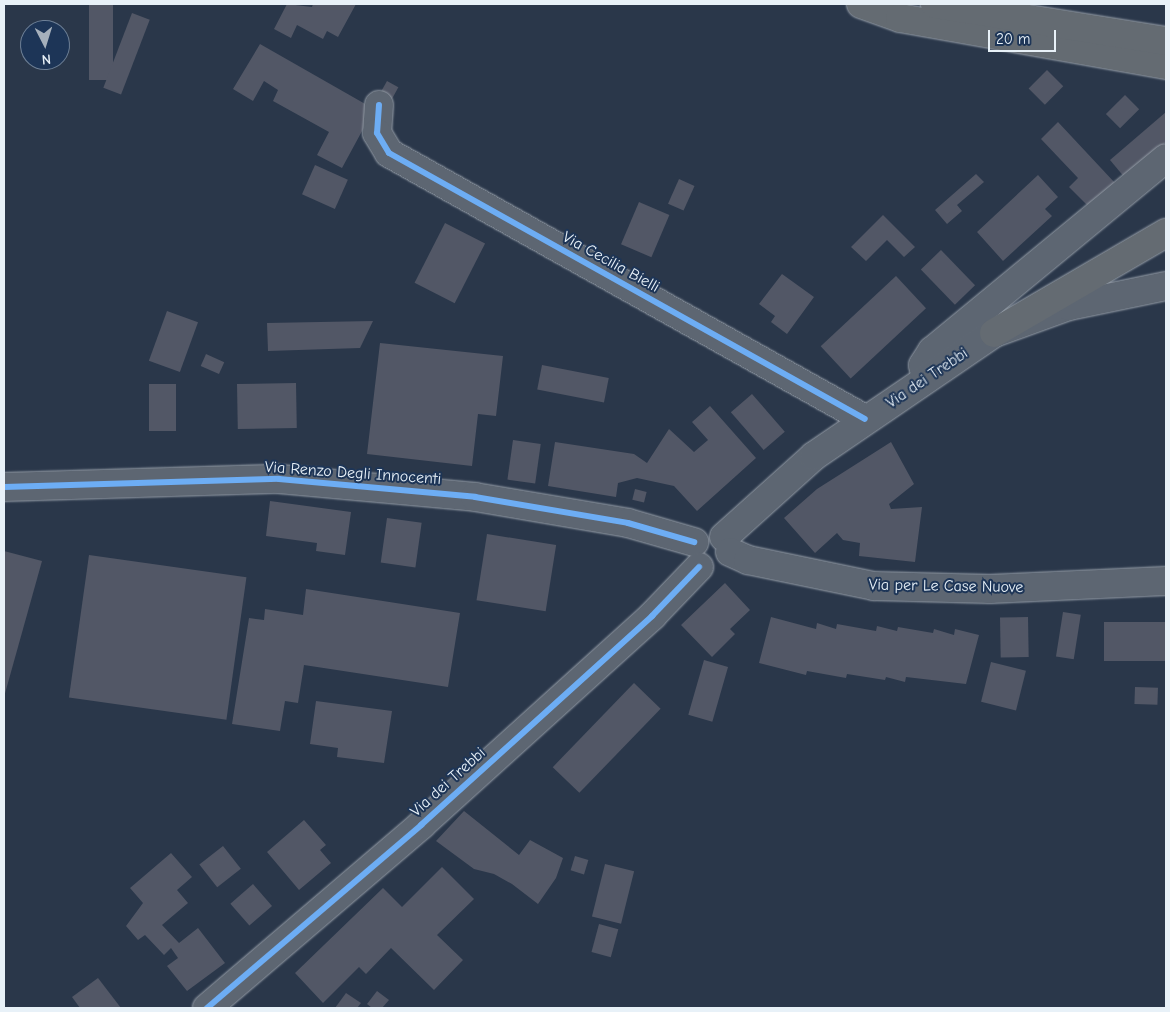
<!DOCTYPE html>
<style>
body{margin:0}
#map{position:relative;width:1170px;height:1012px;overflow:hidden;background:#2a374a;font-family:"Comic Neue",sans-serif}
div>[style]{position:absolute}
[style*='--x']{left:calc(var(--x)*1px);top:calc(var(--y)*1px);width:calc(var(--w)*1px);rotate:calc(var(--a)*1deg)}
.building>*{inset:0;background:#525766;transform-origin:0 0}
.roads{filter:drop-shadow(0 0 1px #959da7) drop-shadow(0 0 1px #959da7)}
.minor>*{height:28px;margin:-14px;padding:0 14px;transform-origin:14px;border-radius:14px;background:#5d6672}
.highway>*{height:28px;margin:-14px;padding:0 14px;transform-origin:14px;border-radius:14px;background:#646b72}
.cycleway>*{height:6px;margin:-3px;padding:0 3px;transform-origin:3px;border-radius:3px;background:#6dadf4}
span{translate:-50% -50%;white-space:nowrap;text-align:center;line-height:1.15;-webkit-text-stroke:4px #1d3557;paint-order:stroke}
.street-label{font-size:16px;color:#e8f1f8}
.frame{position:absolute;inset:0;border:5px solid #e8f1f8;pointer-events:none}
.north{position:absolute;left:20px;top:20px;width:50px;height:50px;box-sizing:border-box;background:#1d3557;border:1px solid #6e8097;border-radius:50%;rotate:175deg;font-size:14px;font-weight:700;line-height:20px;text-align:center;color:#e8f1f8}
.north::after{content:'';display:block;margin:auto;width:18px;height:22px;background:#a6b0bb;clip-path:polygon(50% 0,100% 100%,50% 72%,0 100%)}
.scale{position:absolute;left:988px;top:30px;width:68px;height:22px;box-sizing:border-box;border:2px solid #e8f1f8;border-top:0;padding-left:6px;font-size:15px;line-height:18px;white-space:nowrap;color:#e8f1f8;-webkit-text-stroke:4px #1d3557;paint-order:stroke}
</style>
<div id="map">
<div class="building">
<div style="left:89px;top:4px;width:24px;height:76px"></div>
<div style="clip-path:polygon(287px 4px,312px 7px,313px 4px,356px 4px,338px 37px,327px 31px,323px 39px,297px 25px,291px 38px,274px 29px)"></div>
<div style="left:132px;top:13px;width:19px;height:80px;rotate:21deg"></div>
<div style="clip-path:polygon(260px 44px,374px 109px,342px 168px,317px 155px,329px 132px,273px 101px,278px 90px,264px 81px,253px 101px,233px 89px)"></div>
<div style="left:1047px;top:70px;width:23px;height:26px;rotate:45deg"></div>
<div style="left:387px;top:81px;width:13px;height:15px;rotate:29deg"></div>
<div style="left:1125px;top:95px;width:20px;height:27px;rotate:45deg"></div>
<div style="clip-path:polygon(1166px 112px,1166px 142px,1125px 178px,1110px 160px)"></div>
<div style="clip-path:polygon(1058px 122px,1115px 183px,1089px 207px,1069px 187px,1078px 178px,1041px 139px)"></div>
<div style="left:315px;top:165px;width:36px;height:32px;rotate:24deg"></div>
<div style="clip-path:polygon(976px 174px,984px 182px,957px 205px,962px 211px,947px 224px,935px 210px)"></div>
<div style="clip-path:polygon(1038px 175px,1058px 197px,1045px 209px,1052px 216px,1003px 261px,977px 232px)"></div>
<div style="left:679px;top:179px;width:17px;height:27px;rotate:24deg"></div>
<div style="left:639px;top:202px;width:33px;height:46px;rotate:23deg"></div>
<div style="clip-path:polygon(883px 215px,915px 247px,904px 257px,887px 240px,866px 261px,851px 247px)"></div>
<div style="left:445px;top:223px;width:45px;height:67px;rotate:27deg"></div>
<div style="left:941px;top:250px;width:49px;height:28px;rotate:46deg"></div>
<div style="clip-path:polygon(782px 274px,814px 297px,787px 334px,771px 322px,775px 316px,759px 304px)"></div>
<div style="left:896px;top:276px;width:44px;height:103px;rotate:47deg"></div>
<div style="left:167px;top:311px;width:33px;height:53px;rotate:20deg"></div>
<div style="clip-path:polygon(373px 321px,360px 348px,268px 351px,267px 323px)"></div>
<div style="clip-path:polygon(380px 343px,503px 356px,496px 416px,478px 414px,472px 466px,367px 454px)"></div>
<div style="left:206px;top:354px;width:20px;height:13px;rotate:24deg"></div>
<div style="left:542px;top:365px;width:68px;height:25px;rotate:11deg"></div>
<div style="left:296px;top:383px;width:45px;height:59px;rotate:89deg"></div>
<div style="left:149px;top:384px;width:27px;height:47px"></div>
<div style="left:752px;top:394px;width:50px;height:28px;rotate:49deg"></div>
<div style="clip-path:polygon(710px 406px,756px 458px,697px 511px,674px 486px,637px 478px,618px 483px,616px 497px,548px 486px,555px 442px,634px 454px,647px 463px,669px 429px,694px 452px,708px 440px,692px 422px)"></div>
<div style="left:513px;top:440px;width:28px;height:40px;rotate:8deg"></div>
<div style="clip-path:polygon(891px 442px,914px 484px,889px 504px,891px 509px,922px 507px,915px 562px,859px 556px,860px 543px,843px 540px,837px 533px,815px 553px,784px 518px,817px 489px)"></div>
<div style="left:635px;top:489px;width:12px;height:11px;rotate:14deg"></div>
<div style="clip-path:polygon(270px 501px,351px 512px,345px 555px,316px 551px,317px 543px,266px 536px)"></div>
<div style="left:387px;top:518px;width:35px;height:45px;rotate:8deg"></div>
<div style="left:487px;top:534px;width:70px;height:67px;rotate:9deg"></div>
<div style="clip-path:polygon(4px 551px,42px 561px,4px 697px)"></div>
<div style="left:89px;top:555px;width:159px;height:144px;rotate:8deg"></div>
<div style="clip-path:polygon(725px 583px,750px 610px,730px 629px,735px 634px,712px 657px,681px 625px)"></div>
<div style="clip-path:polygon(306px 589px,460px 613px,448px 687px,304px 665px,298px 703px,285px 701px,280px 731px,232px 724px,249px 618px,264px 620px,265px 609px,303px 615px)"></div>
<div style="left:1063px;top:612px;width:18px;height:45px;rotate:9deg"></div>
<div style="clip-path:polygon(771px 617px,816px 629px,817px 623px,836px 629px,837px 624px,876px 631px,877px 626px,897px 631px,898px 627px,933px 633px,934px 629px,954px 635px,955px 629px,979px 635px,966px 684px,906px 677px,905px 682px,886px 677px,885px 680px,847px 674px,846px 678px,807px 671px,806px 675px,759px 663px)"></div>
<div style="left:1028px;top:617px;width:40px;height:28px;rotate:89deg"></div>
<div style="left:1104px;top:622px;width:62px;height:39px"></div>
<div style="left:704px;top:660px;width:25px;height:57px;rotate:16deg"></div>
<div style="left:991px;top:662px;width:36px;height:41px;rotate:14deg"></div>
<div style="left:634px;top:683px;width:37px;height:117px;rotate:44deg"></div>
<div style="left:1135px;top:687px;width:23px;height:17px;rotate:2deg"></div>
<div style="clip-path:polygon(316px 701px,392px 711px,384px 763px,337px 757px,338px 748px,310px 744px)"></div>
<div style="clip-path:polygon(464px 811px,519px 855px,530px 840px,563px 858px,556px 878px,538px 904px,512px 884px,494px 874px,474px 869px,436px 841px)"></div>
<div style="clip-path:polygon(304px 820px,326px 845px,320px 850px,331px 863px,299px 890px,267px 852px)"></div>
<div style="left:223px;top:846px;width:29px;height:30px;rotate:52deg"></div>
<div style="clip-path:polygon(171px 853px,192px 877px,177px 890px,188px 903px,162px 925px,179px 943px,198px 928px,225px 963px,187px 991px,167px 966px,178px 958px,171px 948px,164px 955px,145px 935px,138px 940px,126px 926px,143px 903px,130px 888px)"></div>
<div style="left:575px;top:856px;width:14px;height:15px;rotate:17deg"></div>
<div style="left:605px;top:864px;width:30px;height:54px;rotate:14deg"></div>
<div style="clip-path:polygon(442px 867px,474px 899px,437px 935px,463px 960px,434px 990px,391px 948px,366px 974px,359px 967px,323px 1003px,295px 973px,383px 888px,402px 907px)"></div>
<div style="left:253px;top:884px;width:29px;height:30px;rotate:49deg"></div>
<div style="left:599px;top:924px;width:20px;height:29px;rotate:15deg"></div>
<div style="clip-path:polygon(98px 978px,121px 1008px,80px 1008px,72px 997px)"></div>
<div style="clip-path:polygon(377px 991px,389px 1000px,382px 1008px,372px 1008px,367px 1004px)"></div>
<div style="clip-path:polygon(346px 993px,361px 1003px,357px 1008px,335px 1008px)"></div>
</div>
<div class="roads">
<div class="minor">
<div style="--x:379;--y:105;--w:28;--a:94"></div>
<div style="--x:377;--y:133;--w:23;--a:59"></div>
<div style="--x:389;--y:153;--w:545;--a:29.2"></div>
<div style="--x:926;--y:379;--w:14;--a:-102"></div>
<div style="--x:923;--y:365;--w:17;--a:-57"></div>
<div style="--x:932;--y:351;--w:303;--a:-39.5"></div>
<div style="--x:4;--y:487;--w:275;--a:-1.7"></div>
<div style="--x:279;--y:479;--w:197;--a:5.2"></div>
<div style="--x:475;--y:497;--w:155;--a:9.6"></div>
<div style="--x:628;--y:523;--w:69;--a:16.1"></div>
<div style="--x:724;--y:537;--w:121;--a:-42"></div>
<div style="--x:814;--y:456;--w:218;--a:-34.3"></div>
<div style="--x:994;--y:333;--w:80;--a:-19.8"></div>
<div style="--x:1069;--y:306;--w:99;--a:-11.7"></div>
<div style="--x:730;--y:552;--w:20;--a:24"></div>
<div style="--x:748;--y:560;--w:129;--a:11.7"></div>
<div style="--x:874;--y:586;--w:116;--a:1.5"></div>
<div style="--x:990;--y:589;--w:176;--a:-2.6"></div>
<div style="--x:207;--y:1008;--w:282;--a:-40.5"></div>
<div style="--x:421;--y:825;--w:312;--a:-42.1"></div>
<div style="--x:652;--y:616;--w:68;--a:-46.2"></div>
</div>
<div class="highway">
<div style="--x:861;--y:4;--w:41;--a:19.7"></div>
<div style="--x:900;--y:18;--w:270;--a:10"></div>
<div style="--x:935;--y:4;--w:234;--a:9.1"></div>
<div style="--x:994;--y:333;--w:199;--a:-30.2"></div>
</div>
</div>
<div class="cycleway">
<div style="--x:379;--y:105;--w:28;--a:94"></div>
<div style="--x:377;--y:133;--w:23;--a:59"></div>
<div style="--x:389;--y:153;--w:545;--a:29.2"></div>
<div style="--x:4;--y:487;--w:275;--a:-1.7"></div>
<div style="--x:279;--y:479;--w:197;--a:5.2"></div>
<div style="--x:475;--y:497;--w:155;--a:9.6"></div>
<div style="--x:628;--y:523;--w:69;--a:16.1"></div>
<div style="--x:207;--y:1008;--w:282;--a:-40.5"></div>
<div style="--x:421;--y:825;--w:312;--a:-42.1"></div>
<div style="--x:652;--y:616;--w:68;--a:-46.2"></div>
</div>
<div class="street-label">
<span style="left:611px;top:262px;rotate:29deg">Via Cecilia Bielli</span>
<span style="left:927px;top:378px;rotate:-34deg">Via dei Trebbi</span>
<span style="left:353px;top:473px;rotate:4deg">Via Renzo Degli Innocenti</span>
<span style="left:946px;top:586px;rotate:1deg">Via per Le Case Nuove</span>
<span style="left:448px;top:782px;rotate:-42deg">Via dei Trebbi</span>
</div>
<div class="frame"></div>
<div class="north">N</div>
<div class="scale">20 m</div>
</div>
